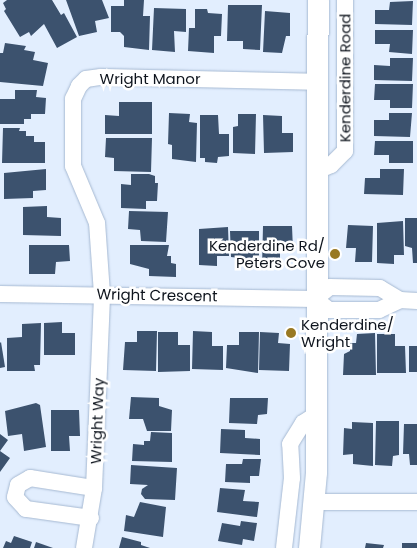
<!DOCTYPE html>
<style>
body{margin:0}
#map{position:relative;width:417px;height:548px;overflow:hidden;background:#e2eefe;font-family:Poppins,sans-serif}
div>[style]{position:absolute}
[style*='--x']{left:calc(var(--x)*1px);top:calc(var(--y)*1px);width:calc(var(--w)*1px);rotate:calc(var(--a)*1deg)}
.building>*{inset:0;background:#3c526e;transform-origin:0 0}
.roads{filter:drop-shadow(0 0 1px #a6b9d2) drop-shadow(0 0 1px #a6b9d2)}
.minor>*{height:16px;margin:-8px;padding:0 8px;transform-origin:8px;border-radius:8px;background:#fff}
.tertiary>*{height:21px;margin:-10.5px;padding:0 10.5px;transform-origin:10.5px;border-radius:10.5px;background:#fff}
.dots>*{width:14px;height:14px;translate:-50% -50%;box-sizing:border-box;border:2px solid #fff;border-radius:50%}
span{translate:-50% -50%;white-space:nowrap;text-align:center;line-height:1.15;-webkit-text-stroke:5px #fff;paint-order:stroke}
.street-label{font-size:15px;color:#0e141d}
.poi-label{font-size:15px;color:#0e141d}
.right{translate:-100% -50%;text-align:right}
.left{translate:0 -50%;text-align:left}
</style>
<div id="map">
<div class="building">
<div style="clip-path:polygon(7px 0,52px 0,61px 15px,64px 13px,77px 37px,57px 48px,44px 24px,31px 36px,29px 32px,20px 37px,4px 11px,6px 9px,3px 3px)"></div>
<div style="clip-path:polygon(66px 0,102px 0,109px 18px,95px 21px,97px 32px,79px 36px)"></div>
<div style="clip-path:polygon(124px 0,144px 0,143px 16px,150px 16px,149px 50px,124px 47px,124px 36px,120px 32px,111px 32px,111px 6px,124px 6px)"></div>
<div style="clip-path:polygon(413px 1px,412px 25px,375px 24px,375px 10px,389px 10px,390px 2px)"></div>
<div style="clip-path:polygon(228px 5px,262px 5px,260px 50px,243px 49px,243px 41px,227px 41px)"></div>
<div style="clip-path:polygon(154px 8px,186px 9px,186px 32px,174px 31px,175px 52px,152px 50px)"></div>
<div style="clip-path:polygon(195px 9px,207px 9px,208px 13px,222px 14px,221px 36px,214px 36px,214px 53px,188px 51px,189px 28px,195px 28px)"></div>
<div style="clip-path:polygon(265px 11px,290px 13px,290px 36px,286px 36px,282px 53px,263px 52px)"></div>
<div style="clip-path:polygon(375px 30px,413px 30px,412px 54px,389px 52px,390px 44px,375px 44px)"></div>
<div style="clip-path:polygon(5px 43px,26px 46px,24px 50px,35px 52px,33px 60px,48px 63px,43px 86px,0 82px,0 53px,3px 53px)"></div>
<div style="clip-path:polygon(390px 58px,413px 58px,412px 81px,374px 80px,374px 65px,390px 66px)"></div>
<div style="clip-path:polygon(375px 84px,413px 84px,412px 108px,390px 108px,390px 100px,374px 100px)"></div>
<div style="clip-path:polygon(15px 90px,37px 90px,36px 97px,46px 98px,45px 114px,31px 114px,31px 119px,24px 119px,24px 124px,0 124px,0 99px,15px 99px)"></div>
<div style="clip-path:polygon(119px 102px,152px 102px,152px 134px,105px 134px,105px 115px,119px 116px)"></div>
<div style="clip-path:polygon(169px 113px,190px 114px,189px 122px,197px 123px,196px 162px,172px 159px,172px 145px,168px 144px)"></div>
<div style="clip-path:polygon(389px 113px,412px 113px,410px 137px,374px 136px,374px 120px,389px 120px)"></div>
<div style="clip-path:polygon(238px 114px,256px 114px,255px 154px,233px 153px,233px 127px,238px 126px)"></div>
<div style="clip-path:polygon(200px 115px,218px 115px,219px 134px,229px 134px,229px 156px,218px 157px,217px 163px,205px 162px,205px 158px,200px 158px)"></div>
<div style="clip-path:polygon(263px 115px,282px 116px,282px 133px,293px 133px,293px 152px,264px 153px)"></div>
<div style="clip-path:polygon(3px 128px,20px 128px,19px 131px,26px 131px,26px 136px,34px 136px,34px 142px,45px 142px,45px 163px,2px 163px)"></div>
<div style="clip-path:polygon(106px 138px,152px 138px,151px 172px,114px 171px,114px 158px,105px 157px)"></div>
<div style="clip-path:polygon(375px 141px,413px 141px,413px 163px,389px 163px,389px 155px,374px 155px)"></div>
<div style="clip-path:polygon(46px 169px,46px 190px,33px 191px,33px 198px,4px 199px,4px 173px)"></div>
<div style="clip-path:polygon(380px 169px,404px 169px,403px 195px,364px 194px,365px 178px,380px 178px)"></div>
<div style="clip-path:polygon(131px 174px,149px 174px,155px 176px,155px 183px,158px 183px,157px 201px,146px 201px,146px 209px,121px 208px,121px 184px,131px 185px)"></div>
<div style="clip-path:polygon(47px 206px,47px 217px,61px 218px,61px 236px,23px 235px,23px 207px)"></div>
<div style="clip-path:polygon(129px 211px,168px 212px,166px 242px,141px 241px,140px 230px,128px 229px)"></div>
<div style="clip-path:polygon(405px 218px,417px 218px,417px 263px,413px 263px,412px 248px,405px 246px)"></div>
<div style="clip-path:polygon(403px 221px,404px 255px,394px 255px,394px 264px,377px 263px,377px 223px)"></div>
<div style="clip-path:polygon(348px 225px,373px 226px,372px 262px,355px 262px,356px 248px,346px 248px)"></div>
<div style="clip-path:polygon(263px 226px,292px 226px,293px 250px,280px 250px,280px 267px,262px 267px)"></div>
<div style="clip-path:polygon(228px 227px,229px 256px,217px 256px,217px 266px,199px 265px,199px 229px)"></div>
<div style="clip-path:polygon(230px 231px,259px 231px,259px 266px,239px 266px,240px 258px,231px 257px)"></div>
<div style="clip-path:polygon(29px 245px,69px 245px,70px 261px,56px 262px,55px 274px,29px 274px)"></div>
<div style="clip-path:polygon(130px 245px,169px 245px,167px 256px,171px 256px,171px 263px,176px 264px,176px 277px,149px 276px,149px 269px,130px 264px)"></div>
<div style="clip-path:polygon(62px 322px,62px 333px,75px 333px,75px 355px,44px 355px,44px 323px)"></div>
<div style="clip-path:polygon(41px 323px,40px 365px,34px 365px,35px 371px,7px 371px,7px 338px,22px 337px,22px 324px)"></div>
<div style="clip-path:polygon(137px 331px,157px 331px,156px 371px,123px 370px,125px 342px,137px 342px)"></div>
<div style="clip-path:polygon(193px 331px,212px 332px,212px 346px,223px 346px,223px 370px,192px 369px)"></div>
<div style="clip-path:polygon(158px 332px,178px 332px,178px 345px,190px 345px,190px 371px,158px 372px)"></div>
<div style="clip-path:polygon(239px 332px,259px 332px,258px 373px,226px 368px,227px 345px,239px 345px)"></div>
<div style="clip-path:polygon(260px 332px,279px 333px,278px 343px,290px 344px,289px 371px,259px 370px)"></div>
<div style="clip-path:polygon(375px 333px,376px 375px,343px 375px,344px 354px,350px 351px,350px 343px,356px 343px,357px 334px)"></div>
<div style="clip-path:polygon(377px 334px,395px 334px,395px 346px,405px 346px,406px 373px,377px 373px)"></div>
<div style="clip-path:polygon(1px 342px,5px 367px,0 368px,0 343px)"></div>
<div style="left:409px;top:346px;width:8px;height:26px"></div>
<div style="clip-path:polygon(131px 397px,159px 398px,159px 406px,172px 410px,171px 431px,147px 431px,143px 419px,129px 419px)"></div>
<div style="clip-path:polygon(230px 398px,268px 398px,267px 414px,258px 415px,257px 424px,229px 423px)"></div>
<div style="clip-path:polygon(36px 403px,40px 405px,46px 447px,24px 451px,22px 434px,8px 436px,5px 411px)"></div>
<div style="clip-path:polygon(51px 410px,79px 410px,80px 436px,69px 436px,70px 451px,51px 451px)"></div>
<div style="clip-path:polygon(376px 421px,399px 421px,399px 455px,393px 456px,392px 466px,375px 465px)"></div>
<div style="clip-path:polygon(352px 422px,373px 423px,373px 466px,353px 464px,353px 454px,343px 455px,344px 428px,352px 429px)"></div>
<div style="clip-path:polygon(404px 424px,417px 424px,417px 465px,410px 465px,409px 454px,403px 454px)"></div>
<div style="clip-path:polygon(221px 429px,245px 430px,245px 438px,260px 439px,260px 455px,220px 453px)"></div>
<div style="clip-path:polygon(151px 432px,172px 433px,172px 462px,132px 461px,133px 444px,144px 445px,144px 441px,150px 441px)"></div>
<div style="clip-path:polygon(0 434px,8px 440px,0 451px,10px 458px,0 472px)"></div>
<div style="clip-path:polygon(243px 459px,261px 459px,259px 476px,250px 476px,250px 483px,225px 482px,226px 464px,242px 464px)"></div>
<div style="clip-path:polygon(131px 465px,177px 468px,175px 500px,145px 499px,141px 494px,142px 489px,148px 485px,130px 484px)"></div>
<div style="clip-path:polygon(220px 488px,245px 490px,243px 501px,259px 502px,257px 517px,217px 512px)"></div>
<div style="clip-path:polygon(140px 502px,166px 507px,163px 537px,124px 531px,126px 515px,134px 517px)"></div>
<div style="clip-path:polygon(241px 521px,257px 523px,254px 541px,243px 539px,242px 545px,218px 541px,222px 523px,240px 526px)"></div>
<div style="clip-path:polygon(14px 536px,32px 542px,30px 548px,3px 548px,6px 541px,11px 543px)"></div>
<div style="clip-path:polygon(122px 537px,141px 542px,141px 545px,150px 548px,119px 548px)"></div>
<div style="clip-path:polygon(36px 542px,53px 548px,34px 548px)"></div>
<div style="clip-path:polygon(366px 543px,384px 545px,383px 548px,365px 548px)"></div>
<div style="left:402px;top:543px;width:15px;height:5px"></div>
</div>
<div class="roads">
<div class="minor">
<div style="--x:317;--y:171;--w:15;--a:-23"></div>
<div style="--x:331;--y:165;--w:20;--a:-45"></div>
<div style="--x:345;--y:151;--w:151;--a:-90"></div>
<div style="--x:0;--y:294;--w:315;--a:0.9"></div>
<div style="--x:315;--y:299;--w:18;--a:38"></div>
<div style="--x:329;--y:310;--w:50;--a:0"></div>
<div style="--x:379;--y:310;--w:23;--a:-25"></div>
<div style="--x:400;--y:300;--w:17;--a:3"></div>
<div style="--x:315;--y:299;--w:19;--a:-39"></div>
<div style="--x:330;--y:287;--w:50;--a:1.1"></div>
<div style="--x:380;--y:288;--w:23;--a:31"></div>
<div style="--x:315;--y:502;--w:102;--a:0"></div>
<div style="--x:91;--y:518;--w:66;--a:-172.1"></div>
<div style="--x:26;--y:509;--w:16;--a:-133"></div>
<div style="--x:15;--y:497;--w:12;--a:-76"></div>
<div style="--x:18;--y:485;--w:14;--a:-30"></div>
<div style="--x:30;--y:478;--w:65;--a:8.9"></div>
<div style="--x:84;--y:548;--w:61;--a:-80.5"></div>
<div style="--x:94;--y:488;--w:194;--a:-87.6"></div>
<div style="--x:102;--y:294;--w:71;--a:-94"></div>
<div style="--x:97;--y:223;--w:62;--a:-112.8"></div>
<div style="--x:73;--y:166;--w:67;--a:-90"></div>
<div style="--x:73;--y:99;--w:14;--a:-65"></div>
<div style="--x:79;--y:86;--w:10;--a:-45"></div>
<div style="--x:86;--y:79;--w:15;--a:-8"></div>
<div style="--x:101;--y:77;--w:216;--a:1.3"></div>
<div style="--x:284;--y:548;--w:70;--a:-83.5"></div>
<div style="--x:292;--y:478;--w:34;--a:-93"></div>
<div style="--x:290;--y:444;--w:25;--a:-58"></div>
<div style="--x:303;--y:423;--w:17;--a:-33"></div>
</div>
<div class="tertiary">
<div style="--x:309;--y:548;--w:76;--a:-84.7"></div>
<div style="--x:316;--y:472;--w:472;--a:-89.8"></div>
</div>
</div>
<div class="dots">
<div style="left:335px;top:254px;background:#997923"></div>
<div style="left:291px;top:333px;background:#997923"></div>
</div>
<div class="street-label">
<span style="left:345px;top:78px;rotate:-90deg">Kenderdine Road</span>
<span style="left:150px;top:79px">Wright Manor</span>
<span style="left:157px;top:295px;rotate:1deg">Wright Crescent</span>
<span style="left:97px;top:421px;rotate:-88deg">Wright Way</span>
</div>
<div class="poi-label">
<span class="right" style="left:325px;top:254px">Kenderdine Rd/<br>Peters Cove</span>
<span class="left" style="left:301px;top:333px">Kenderdine/<br>Wright</span>
</div>
</div>
